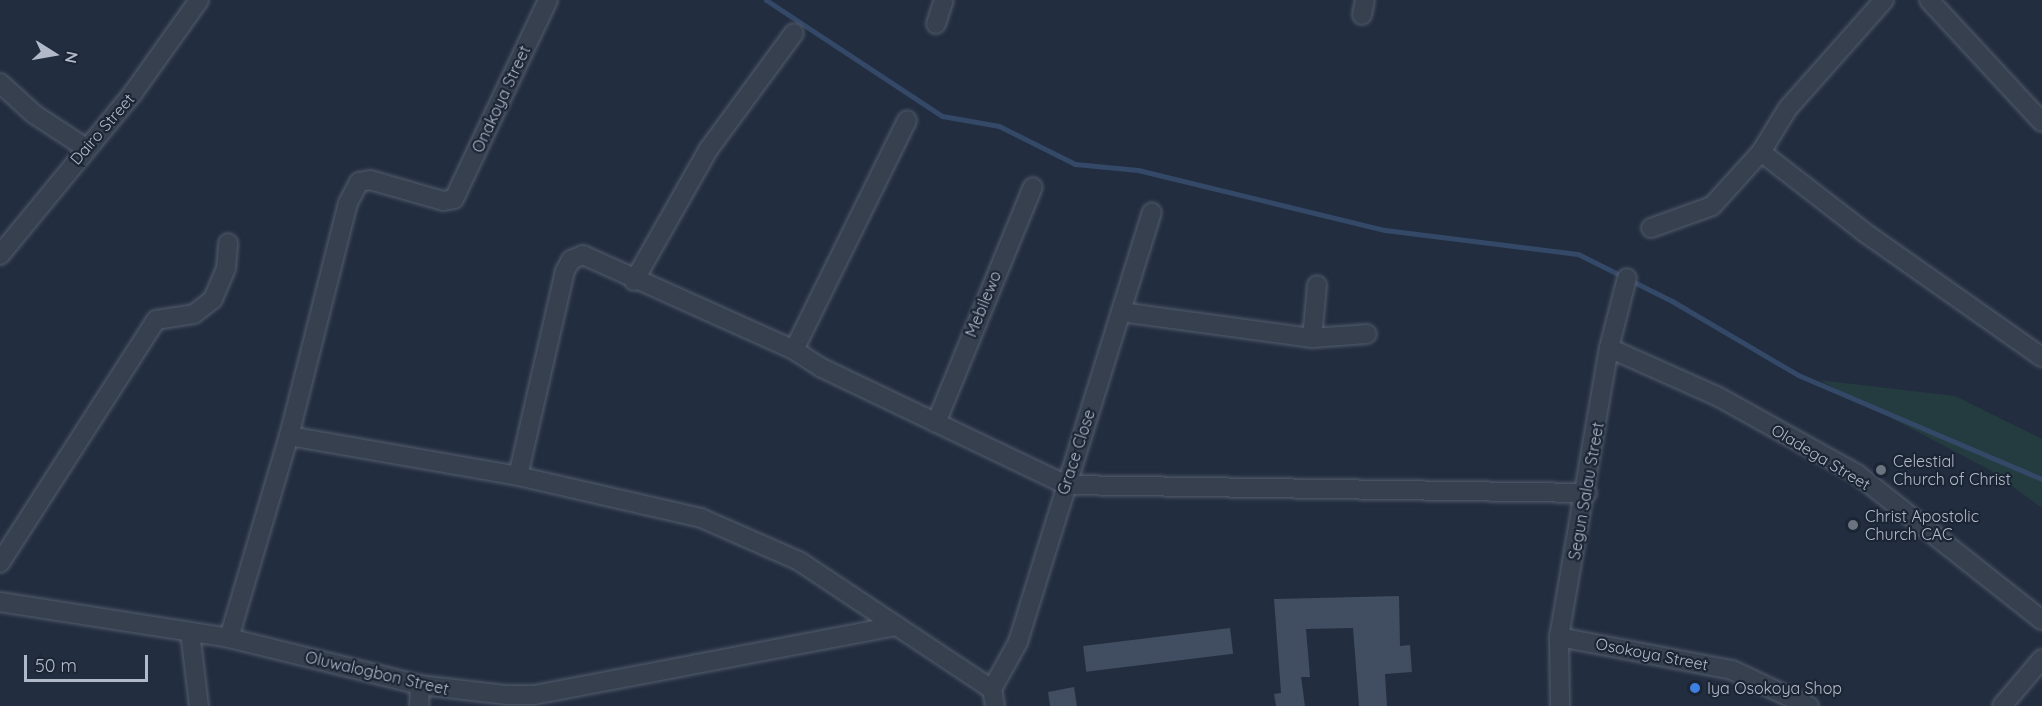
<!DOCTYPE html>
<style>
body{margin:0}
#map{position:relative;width:2042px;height:706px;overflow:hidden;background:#222d3f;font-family:Quicksand,sans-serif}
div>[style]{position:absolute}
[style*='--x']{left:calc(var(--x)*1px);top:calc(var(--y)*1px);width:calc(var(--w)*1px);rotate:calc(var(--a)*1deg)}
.green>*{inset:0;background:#243c40}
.stream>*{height:5px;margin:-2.5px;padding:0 2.5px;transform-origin:2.5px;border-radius:2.5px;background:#344867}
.building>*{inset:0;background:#414d61;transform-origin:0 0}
.roads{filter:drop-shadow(0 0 2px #545d6d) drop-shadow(0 0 2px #545d6d)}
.street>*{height:18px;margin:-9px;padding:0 9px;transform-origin:9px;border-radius:9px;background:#36404f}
.dots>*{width:16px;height:16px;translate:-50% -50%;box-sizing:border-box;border:3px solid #1b2534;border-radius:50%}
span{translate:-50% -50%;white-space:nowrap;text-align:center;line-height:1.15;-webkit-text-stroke:4.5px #1b2534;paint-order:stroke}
.street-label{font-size:16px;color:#b2baca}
.poi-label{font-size:16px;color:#b2baca}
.left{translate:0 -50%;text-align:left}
.north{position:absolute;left:24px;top:24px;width:60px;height:60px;-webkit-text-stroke:4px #1b2534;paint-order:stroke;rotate:101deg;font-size:16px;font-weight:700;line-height:24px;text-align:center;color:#b2baca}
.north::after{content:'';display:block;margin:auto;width:21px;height:27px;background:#b2baca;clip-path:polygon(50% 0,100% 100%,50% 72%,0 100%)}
.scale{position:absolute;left:24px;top:655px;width:124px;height:27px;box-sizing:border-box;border:3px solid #b2baca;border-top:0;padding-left:8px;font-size:18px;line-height:21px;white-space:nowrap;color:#b2baca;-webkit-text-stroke:4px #1b2534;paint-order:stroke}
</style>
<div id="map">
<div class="green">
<div style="clip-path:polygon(1819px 380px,1955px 396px,2042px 439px,2042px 508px,1990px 470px)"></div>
</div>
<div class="stream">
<div style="--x:766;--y:0;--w:211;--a:33.4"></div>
<div style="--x:942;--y:116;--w:58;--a:10"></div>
<div style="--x:999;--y:126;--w:85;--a:26.6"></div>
<div style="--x:1075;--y:164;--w:63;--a:5.4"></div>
<div style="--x:1138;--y:170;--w:254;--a:13.7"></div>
<div style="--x:1385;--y:230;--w:194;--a:7.1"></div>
<div style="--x:1578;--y:254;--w:105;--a:26.6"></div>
<div style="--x:1672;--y:301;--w:146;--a:30.4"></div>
<div style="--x:1798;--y:375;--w:265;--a:23.1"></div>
</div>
<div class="building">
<div style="clip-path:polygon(1399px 596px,1400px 646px,1410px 645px,1412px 672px,1385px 674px,1387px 706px,1359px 706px,1353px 628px,1306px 629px,1310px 677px,1301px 677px,1305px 706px,1276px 706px,1274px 694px,1281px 693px,1274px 599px)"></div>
<div style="left:1230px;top:628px;width:26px;height:148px;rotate:83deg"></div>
<div style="clip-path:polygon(1074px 687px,1077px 706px,1050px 706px,1048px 692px)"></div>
</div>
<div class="roads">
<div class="street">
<div style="--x:1884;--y:0;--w:144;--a:131.6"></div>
<div style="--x:1788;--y:108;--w:52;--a:121.5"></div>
<div style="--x:1761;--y:152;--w:130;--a:37.8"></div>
<div style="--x:1864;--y:232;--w:218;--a:35.1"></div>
<div style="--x:1929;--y:0;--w:166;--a:47.2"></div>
<div style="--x:1362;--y:15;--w:15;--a:-79"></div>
<div style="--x:936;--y:24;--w:25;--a:-72"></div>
<div style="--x:0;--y:83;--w:46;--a:42.4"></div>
<div style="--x:34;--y:114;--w:62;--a:33.2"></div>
<div style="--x:1651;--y:228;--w:65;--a:-19.8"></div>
<div style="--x:1712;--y:206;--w:73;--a:-47.8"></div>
<div style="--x:0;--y:255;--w:210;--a:-50.6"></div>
<div style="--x:133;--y:93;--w:114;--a:-54.6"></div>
<div style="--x:634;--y:281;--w:150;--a:-60.5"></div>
<div style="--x:708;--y:150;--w:145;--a:-53.7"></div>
<div style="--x:1121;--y:312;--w:193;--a:7.8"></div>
<div style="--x:1312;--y:338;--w:53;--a:-84.6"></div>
<div style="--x:1312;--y:338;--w:55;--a:-4.2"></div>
<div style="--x:1609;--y:348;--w:118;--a:24"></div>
<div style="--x:1717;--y:396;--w:160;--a:29.1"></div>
<div style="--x:1857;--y:474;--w:236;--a:38.3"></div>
<div style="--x:794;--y:350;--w:256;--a:-63.8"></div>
<div style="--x:936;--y:423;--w:255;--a:-67.7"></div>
<div style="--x:289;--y:436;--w:232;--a:9.9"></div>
<div style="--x:518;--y:476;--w:188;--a:12.9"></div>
<div style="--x:701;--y:518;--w:107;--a:23.7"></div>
<div style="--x:799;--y:561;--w:232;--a:33.6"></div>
<div style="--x:992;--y:689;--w:17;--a:80"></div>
<div style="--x:518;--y:476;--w:210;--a:-77.1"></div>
<div style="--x:565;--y:271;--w:13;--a:-61"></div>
<div style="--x:571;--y:260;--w:13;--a:-23"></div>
<div style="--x:583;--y:255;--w:231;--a:24.2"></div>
<div style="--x:794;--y:350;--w:33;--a:33"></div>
<div style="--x:822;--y:368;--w:271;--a:25.6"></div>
<div style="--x:1066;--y:485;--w:521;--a:0.88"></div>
<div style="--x:0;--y:563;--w:289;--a:-57.3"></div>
<div style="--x:156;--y:320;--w:38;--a:-9"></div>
<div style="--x:194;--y:314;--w:24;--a:-38"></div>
<div style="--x:213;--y:299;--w:34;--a:-67"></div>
<div style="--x:226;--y:268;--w:25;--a:-85"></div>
<div style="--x:0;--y:602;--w:232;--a:8.9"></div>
<div style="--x:229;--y:638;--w:197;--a:13.8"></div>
<div style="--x:420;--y:685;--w:88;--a:6.6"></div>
<div style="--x:507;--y:695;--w:27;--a:0"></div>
<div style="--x:534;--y:695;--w:369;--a:-10.8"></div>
<div style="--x:190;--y:632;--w:75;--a:83.1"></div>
<div style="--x:1559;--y:637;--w:176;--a:10.8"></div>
<div style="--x:1732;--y:670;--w:85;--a:25.1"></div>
<div style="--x:229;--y:638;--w:211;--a:-73.5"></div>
<div style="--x:289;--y:436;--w:240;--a:-75.8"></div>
<div style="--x:348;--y:203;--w:24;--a:-62"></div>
<div style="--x:359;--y:182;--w:11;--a:-10"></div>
<div style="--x:370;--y:180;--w:76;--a:16"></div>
<div style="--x:443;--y:201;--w:11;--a:-10"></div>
<div style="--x:454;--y:199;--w:220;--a:-64.7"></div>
<div style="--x:992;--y:689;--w:54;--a:-61"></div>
<div style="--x:1018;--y:642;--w:450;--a:-72.7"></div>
<div style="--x:419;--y:706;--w:21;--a:-87"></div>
<div style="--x:1560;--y:706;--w:69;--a:-90.8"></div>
<div style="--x:1559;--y:637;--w:293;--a:-80.2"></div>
<div style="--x:1609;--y:348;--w:72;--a:-75.6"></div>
<div style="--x:2002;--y:706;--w:62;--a:-49.6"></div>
</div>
</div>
<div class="dots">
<div style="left:1881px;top:470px;background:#6b7280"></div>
<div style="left:1853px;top:525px;background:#6b7280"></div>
<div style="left:1695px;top:688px;background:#3f7fe0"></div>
</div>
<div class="street-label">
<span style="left:501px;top:99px;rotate:-65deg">Onakoya Street</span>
<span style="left:102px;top:129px;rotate:-49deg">Dairo Street</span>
<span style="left:983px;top:304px;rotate:-68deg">Mebilewo</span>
<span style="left:1076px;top:452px;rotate:-72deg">Grace Close</span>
<span style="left:1821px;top:457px;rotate:31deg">Oladega Street</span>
<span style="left:1586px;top:491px;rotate:-80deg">Segun Salau Street</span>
<span style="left:1652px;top:654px;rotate:11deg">Osokoya Street</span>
<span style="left:377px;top:673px;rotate:13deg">Oluwalogbon Street</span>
</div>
<div class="poi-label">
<span class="left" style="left:1893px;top:470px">Celestial<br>Church of Christ</span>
<span class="left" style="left:1865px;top:525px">Christ Apostolic<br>Church CAC</span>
<span class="left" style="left:1707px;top:688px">Iya Osokoya Shop</span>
</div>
<div class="north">N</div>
<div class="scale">50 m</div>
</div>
